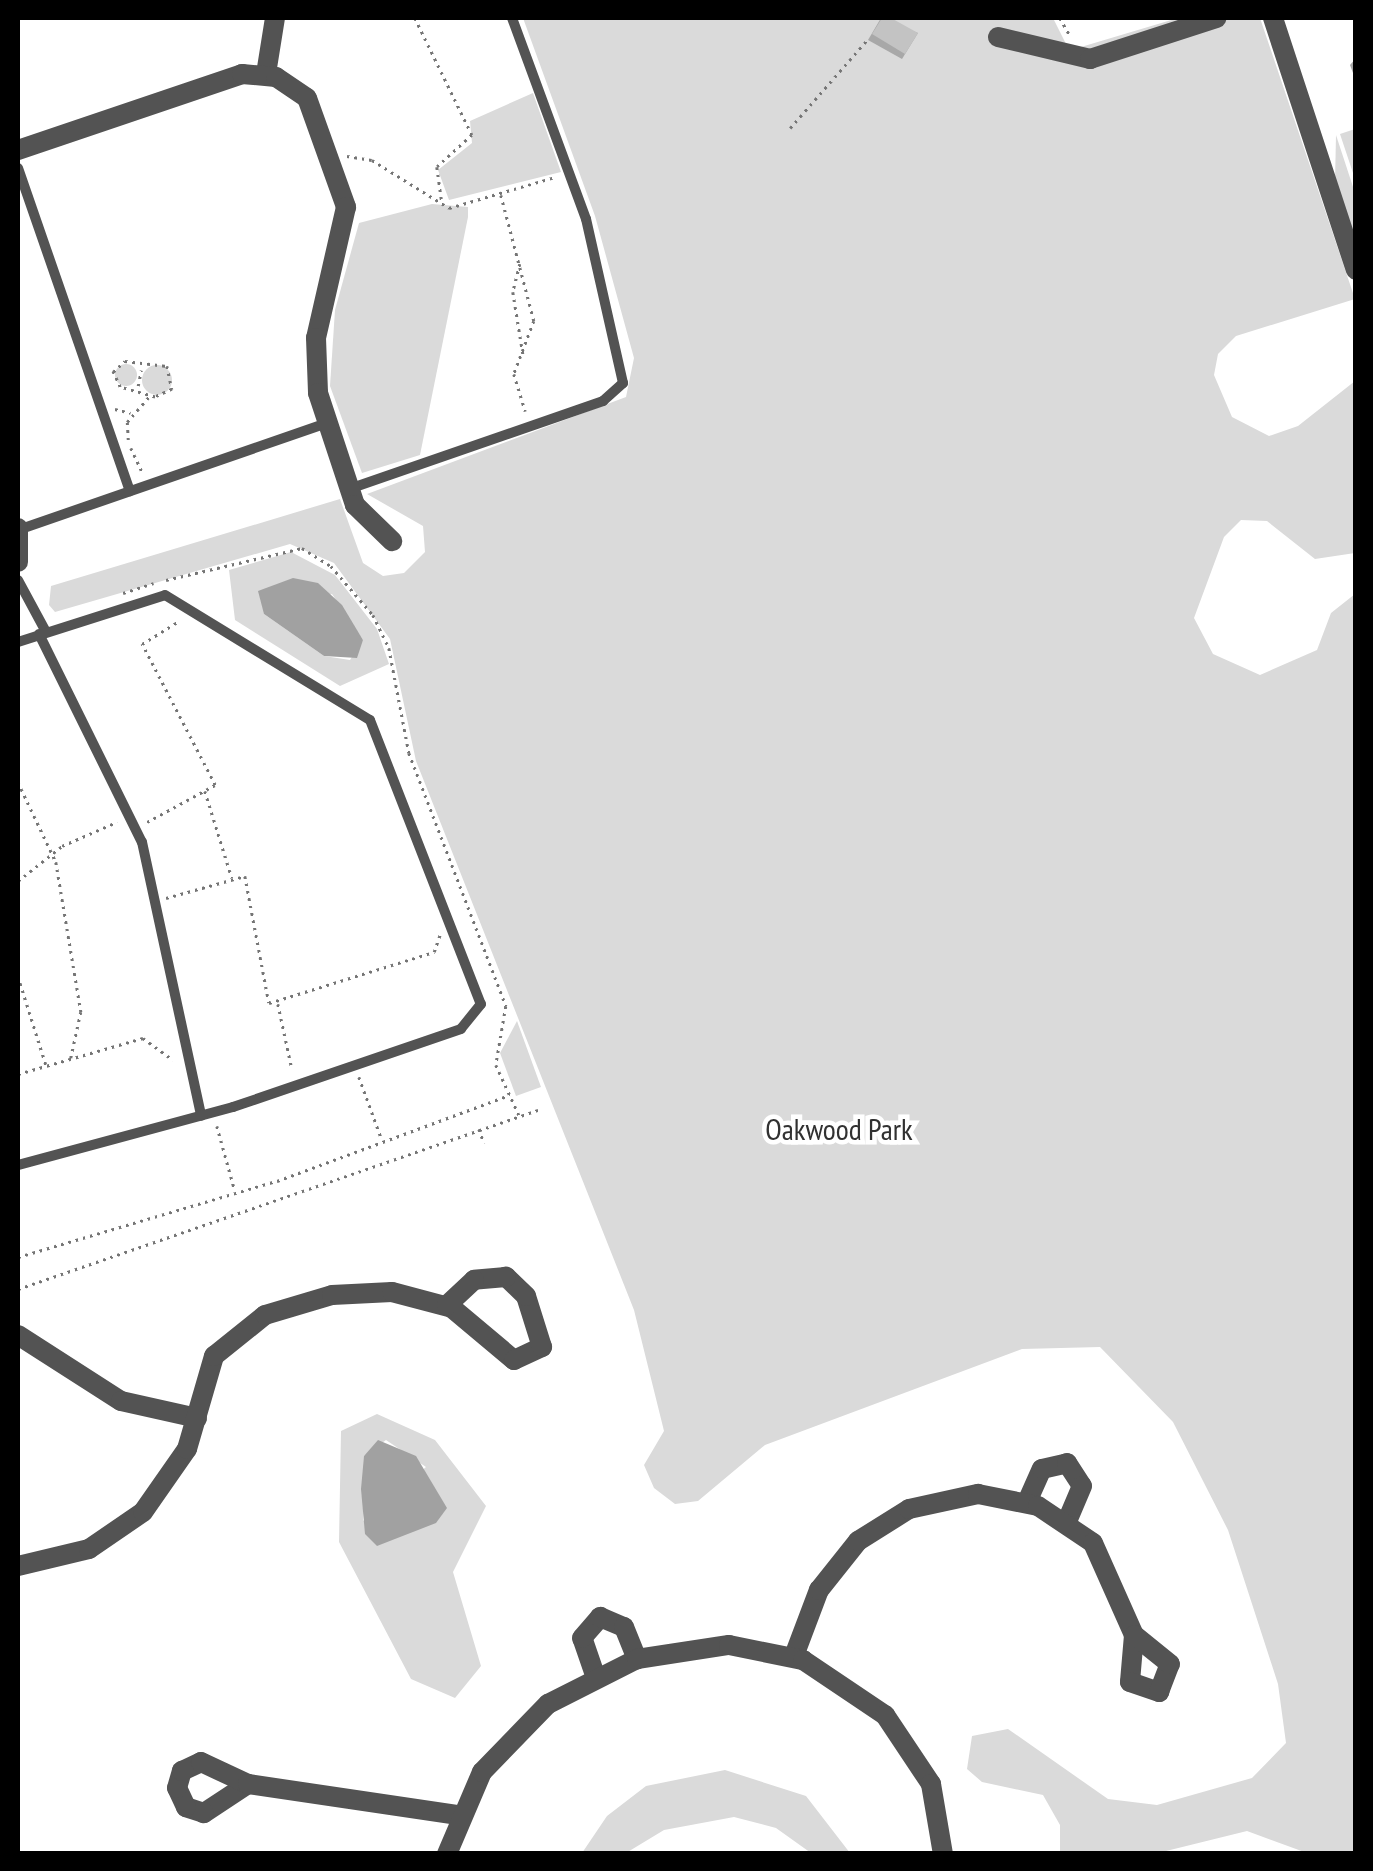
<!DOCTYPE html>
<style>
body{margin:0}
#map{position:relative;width:1373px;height:1871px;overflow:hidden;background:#fff;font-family:"PT Sans Narrow",sans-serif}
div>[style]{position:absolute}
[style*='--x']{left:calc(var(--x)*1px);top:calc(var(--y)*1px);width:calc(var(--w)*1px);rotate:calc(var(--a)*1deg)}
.green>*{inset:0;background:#dadada}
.round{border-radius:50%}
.water>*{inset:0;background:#a1a1a1}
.path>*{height:2.5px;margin-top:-1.25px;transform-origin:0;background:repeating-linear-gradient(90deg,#757575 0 2.5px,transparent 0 7.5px)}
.lane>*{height:10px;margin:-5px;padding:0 5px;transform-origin:5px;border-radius:5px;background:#535353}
.street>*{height:20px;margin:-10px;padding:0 10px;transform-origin:10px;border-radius:10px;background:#535353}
.wall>*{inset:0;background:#a8a8a8}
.building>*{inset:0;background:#c3c3c3}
span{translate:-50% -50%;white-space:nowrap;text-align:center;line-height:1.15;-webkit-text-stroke:9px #fff;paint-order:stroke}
.park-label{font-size:30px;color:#313131}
.frame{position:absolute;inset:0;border:20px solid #000;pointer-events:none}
</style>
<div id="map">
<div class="green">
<div style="clip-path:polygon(523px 18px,1053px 18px,1067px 46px,1081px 47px,1178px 18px,1260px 18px,1355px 299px,1236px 336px,1218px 354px,1214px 375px,1232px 417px,1269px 436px,1298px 426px,1355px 381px,1355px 553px,1315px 559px,1267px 521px,1241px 520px,1224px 537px,1194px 618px,1213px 654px,1260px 675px,1317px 650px,1331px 613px,1355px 594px,1355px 1853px,1307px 1853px,1247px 1831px,1158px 1853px,1060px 1853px,1060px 1825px,1043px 1795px,982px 1782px,967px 1769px,972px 1736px,1008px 1729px,1108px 1799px,1157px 1805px,1252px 1778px,1286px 1743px,1278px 1684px,1228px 1530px,1173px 1422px,1100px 1347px,1022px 1349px,765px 1445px,698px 1501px,675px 1504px,654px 1488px,644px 1465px,664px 1431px,634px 1310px,416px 761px,390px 639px,334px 563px,290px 544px,55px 612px,49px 605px,51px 586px,340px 499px,363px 563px,383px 576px,404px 573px,425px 552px,423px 526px,367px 494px,626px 397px,634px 358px,595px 216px)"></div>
<div style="clip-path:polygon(533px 93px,561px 172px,449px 200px,438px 170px,472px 143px,470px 121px)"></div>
<div style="clip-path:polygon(1355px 129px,1356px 129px,1355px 179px,1340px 134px)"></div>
<div style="clip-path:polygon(1336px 135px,1355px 193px,1355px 243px,1335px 182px)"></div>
<div style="clip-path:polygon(432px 204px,468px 207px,468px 217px,420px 455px,362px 473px,330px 386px,335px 310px,359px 223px)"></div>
<div class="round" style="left:115px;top:364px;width:22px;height:22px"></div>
<div class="round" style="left:142px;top:365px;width:30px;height:30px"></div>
<div style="clip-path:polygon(evenodd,291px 552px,335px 575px,377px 629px,389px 664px,340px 686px,235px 620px,229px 570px,291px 552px,332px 594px,363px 640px,350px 660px,324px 656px,264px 614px,332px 594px)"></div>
<div style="clip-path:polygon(517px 1021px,541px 1087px,516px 1096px,500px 1053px)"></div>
<div style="clip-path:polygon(evenodd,377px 1414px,435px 1440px,486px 1506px,453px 1572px,481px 1666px,455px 1698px,411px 1679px,339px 1542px,341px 1431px,377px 1414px,386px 1440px,426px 1467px,363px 1521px,364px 1456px,386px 1440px)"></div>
<div style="clip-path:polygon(725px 1770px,806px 1796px,850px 1853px,811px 1853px,776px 1828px,734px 1817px,664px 1830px,626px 1853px,582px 1853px,607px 1816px,646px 1786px)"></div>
</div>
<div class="water">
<div style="clip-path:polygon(293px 578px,318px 583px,342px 605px,363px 640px,357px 658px,324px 656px,264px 614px,258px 591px)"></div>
<div style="clip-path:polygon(378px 1440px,416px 1456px,447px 1508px,436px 1523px,377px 1546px,365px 1534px,361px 1489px,364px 1456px)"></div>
</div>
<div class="path">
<div style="--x:415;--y:18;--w:130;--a:64"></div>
<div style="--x:472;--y:135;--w:47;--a:137.6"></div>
<div style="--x:437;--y:167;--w:36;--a:82"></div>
<div style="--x:1060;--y:18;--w:20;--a:60"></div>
<div style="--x:790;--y:128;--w:117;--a:-48.8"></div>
<div style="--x:347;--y:156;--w:25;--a:9"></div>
<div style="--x:372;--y:160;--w:91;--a:31.9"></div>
<div style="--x:449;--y:208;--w:110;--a:-16.3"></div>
<div style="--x:501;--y:195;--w:130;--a:75.3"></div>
<div style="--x:534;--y:321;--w:57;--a:110.7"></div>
<div style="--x:514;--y:374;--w:39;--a:73"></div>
<div style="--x:520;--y:264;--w:29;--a:104"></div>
<div style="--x:513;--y:292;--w:63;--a:80.8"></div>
<div style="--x:125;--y:361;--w:42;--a:6.8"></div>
<div style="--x:167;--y:366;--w:24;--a:78"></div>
<div style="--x:172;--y:389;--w:19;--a:155"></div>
<div style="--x:155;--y:397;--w:36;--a:-164"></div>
<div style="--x:120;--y:387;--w:17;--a:-115"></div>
<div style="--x:113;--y:372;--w:16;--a:-43"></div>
<div style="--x:138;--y:386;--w:16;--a:-79"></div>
<div style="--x:115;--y:409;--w:16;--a:14"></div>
<div style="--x:128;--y:440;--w:18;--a:-93"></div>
<div style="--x:127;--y:422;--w:33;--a:-49"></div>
<div style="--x:131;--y:448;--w:26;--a:65"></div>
<div style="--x:166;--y:580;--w:140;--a:-13.2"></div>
<div style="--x:302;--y:548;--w:34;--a:32"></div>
<div style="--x:331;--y:566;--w:65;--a:49.4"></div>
<div style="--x:373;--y:615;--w:37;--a:64"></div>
<div style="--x:389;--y:648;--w:107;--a:79.2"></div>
<div style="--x:409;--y:753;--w:271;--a:69"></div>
<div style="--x:506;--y:1006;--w:60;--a:99.6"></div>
<div style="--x:496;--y:1065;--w:55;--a:65.3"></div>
<div style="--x:123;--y:593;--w:32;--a:-18"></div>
<div style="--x:18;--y:782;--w:89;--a:64.6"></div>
<div style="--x:56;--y:862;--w:152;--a:80.5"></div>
<div style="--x:81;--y:1012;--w:47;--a:102.3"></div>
<div style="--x:205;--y:791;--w:91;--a:72.8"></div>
<div style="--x:147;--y:822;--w:77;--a:-28.6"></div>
<div style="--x:215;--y:785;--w:159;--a:-117.4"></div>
<div style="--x:142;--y:644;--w:44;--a:-31.9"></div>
<div style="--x:18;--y:881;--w:56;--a:-38.5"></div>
<div style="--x:62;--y:846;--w:60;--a:-23.6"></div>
<div style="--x:166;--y:898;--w:82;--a:-15.6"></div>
<div style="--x:245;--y:876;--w:129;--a:79.3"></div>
<div style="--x:269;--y:1003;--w:173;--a:-17.2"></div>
<div style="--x:434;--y:952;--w:18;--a:-71"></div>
<div style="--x:18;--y:976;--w:93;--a:72.5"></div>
<div style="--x:278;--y:1004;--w:66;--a:77.8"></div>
<div style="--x:18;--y:1074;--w:130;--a:-16.1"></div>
<div style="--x:143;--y:1038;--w:37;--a:36"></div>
<div style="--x:359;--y:1077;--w:67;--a:69.9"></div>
<div style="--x:217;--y:1126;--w:67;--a:74.5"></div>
<div style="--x:479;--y:1129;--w:15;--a:70"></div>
<div style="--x:18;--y:1257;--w:270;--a:-16.4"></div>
<div style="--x:277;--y:1181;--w:248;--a:-20.3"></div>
<div style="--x:18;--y:1289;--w:550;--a:-19"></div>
</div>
<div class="lane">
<div style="--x:18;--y:168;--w:342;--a:70.9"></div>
<div style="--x:349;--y:489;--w:269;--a:-19.1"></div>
<div style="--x:603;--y:401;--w:27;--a:-42"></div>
<div style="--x:623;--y:383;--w:168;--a:-102.7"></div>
<div style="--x:586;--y:219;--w:214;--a:-110.2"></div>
<div style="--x:18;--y:530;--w:327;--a:-19.1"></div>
<div style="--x:18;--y:580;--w:59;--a:61.7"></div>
<div style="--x:39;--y:634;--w:232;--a:63.7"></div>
<div style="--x:142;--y:842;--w:280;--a:77.8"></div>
<div style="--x:18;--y:642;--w:154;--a:-17.7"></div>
<div style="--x:165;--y:595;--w:240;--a:31.4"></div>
<div style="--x:370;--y:720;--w:305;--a:68.7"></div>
<div style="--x:481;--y:1004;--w:32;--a:129"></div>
<div style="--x:461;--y:1029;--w:241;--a:161.1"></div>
<div style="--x:233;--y:1107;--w:223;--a:164.9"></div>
</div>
<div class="street">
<div style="--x:1273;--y:18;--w:265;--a:71.8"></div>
<div style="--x:998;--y:37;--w:95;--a:13.4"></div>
<div style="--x:1090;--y:59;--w:133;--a:-18"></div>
<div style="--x:266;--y:74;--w:57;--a:-80.9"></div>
<div style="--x:18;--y:150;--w:237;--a:-18.7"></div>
<div style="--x:242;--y:74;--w:34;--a:5"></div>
<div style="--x:276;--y:77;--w:37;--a:34"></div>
<div style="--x:307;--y:98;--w:116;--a:70.3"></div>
<div style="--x:346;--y:207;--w:134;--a:102.9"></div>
<div style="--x:316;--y:338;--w:55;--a:87.9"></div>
<div style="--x:318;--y:393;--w:118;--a:71.7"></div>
<div style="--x:355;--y:505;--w:52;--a:44.2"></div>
<div style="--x:18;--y:528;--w:34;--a:90"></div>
<div style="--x:18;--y:1335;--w:122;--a:32.7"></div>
<div style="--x:121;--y:1401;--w:78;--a:12.6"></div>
<div style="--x:1027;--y:1502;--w:36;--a:-66"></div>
<div style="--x:1042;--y:1469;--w:26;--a:-13"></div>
<div style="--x:1067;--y:1463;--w:27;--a:57"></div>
<div style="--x:1082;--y:1486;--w:38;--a:113"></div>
<div style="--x:18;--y:1566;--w:73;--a:-13.5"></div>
<div style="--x:89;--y:1549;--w:65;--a:-34.4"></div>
<div style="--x:143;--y:1512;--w:77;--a:-55.1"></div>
<div style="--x:187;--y:1449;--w:97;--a:-73.8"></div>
<div style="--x:214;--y:1356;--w:65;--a:-38.8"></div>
<div style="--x:265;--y:1315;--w:70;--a:-16.6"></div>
<div style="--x:332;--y:1295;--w:60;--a:-2.9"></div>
<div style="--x:392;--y:1292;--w:62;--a:14.9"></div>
<div style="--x:452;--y:1308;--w:81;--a:40"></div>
<div style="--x:514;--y:1360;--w:31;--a:-25"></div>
<div style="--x:542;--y:1347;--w:53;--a:-107.4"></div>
<div style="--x:526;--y:1296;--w:28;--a:-136"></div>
<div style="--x:506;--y:1277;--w:32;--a:175"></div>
<div style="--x:474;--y:1280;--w:37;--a:137"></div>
<div style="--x:794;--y:1656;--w:71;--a:-69.3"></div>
<div style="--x:819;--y:1590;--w:63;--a:-51.5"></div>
<div style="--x:858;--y:1541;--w:60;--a:-32.1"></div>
<div style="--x:909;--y:1509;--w:71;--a:-12.3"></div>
<div style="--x:978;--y:1494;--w:61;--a:11.3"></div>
<div style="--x:1038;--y:1506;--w:66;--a:33.9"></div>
<div style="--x:1093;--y:1543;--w:101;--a:66"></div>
<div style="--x:1134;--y:1635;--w:47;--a:94.9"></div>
<div style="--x:1130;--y:1682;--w:31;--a:19"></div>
<div style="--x:1159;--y:1692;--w:30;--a:-69"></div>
<div style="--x:1170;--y:1664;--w:46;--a:-141.1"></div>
<div style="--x:595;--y:1675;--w:39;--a:-109"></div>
<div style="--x:582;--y:1638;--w:28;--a:-49"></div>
<div style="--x:600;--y:1617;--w:26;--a:23"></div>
<div style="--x:624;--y:1627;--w:35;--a:68"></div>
<div style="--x:248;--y:1784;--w:53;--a:146.6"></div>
<div style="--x:204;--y:1813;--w:19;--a:-162"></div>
<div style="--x:186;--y:1807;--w:21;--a:-115"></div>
<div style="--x:177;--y:1788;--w:18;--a:-74"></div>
<div style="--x:182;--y:1771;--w:21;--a:-25"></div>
<div style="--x:201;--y:1762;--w:52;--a:25.1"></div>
<div style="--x:248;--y:1784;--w:211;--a:8.4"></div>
<div style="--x:447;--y:1854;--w:89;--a:-66.9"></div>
<div style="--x:482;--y:1772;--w:95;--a:-45.9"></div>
<div style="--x:548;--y:1704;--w:100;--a:-26.8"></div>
<div style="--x:637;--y:1659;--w:93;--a:-8.7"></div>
<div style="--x:729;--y:1645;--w:76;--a:11.5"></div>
<div style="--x:803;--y:1660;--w:99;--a:33.9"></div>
<div style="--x:885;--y:1715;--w:83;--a:56.3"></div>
<div style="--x:931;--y:1784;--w:71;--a:80.3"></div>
</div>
<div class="wall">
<div style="clip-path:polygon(881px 18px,918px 33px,902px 59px,868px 40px)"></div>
<div style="clip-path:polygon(1356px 58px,1356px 81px,1350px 65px)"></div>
</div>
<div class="building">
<div style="clip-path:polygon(882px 18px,891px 18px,918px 33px,905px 54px,872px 34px)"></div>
</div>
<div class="park-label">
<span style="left:839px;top:1129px">Oakwood Park</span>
</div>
<div class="frame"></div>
</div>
